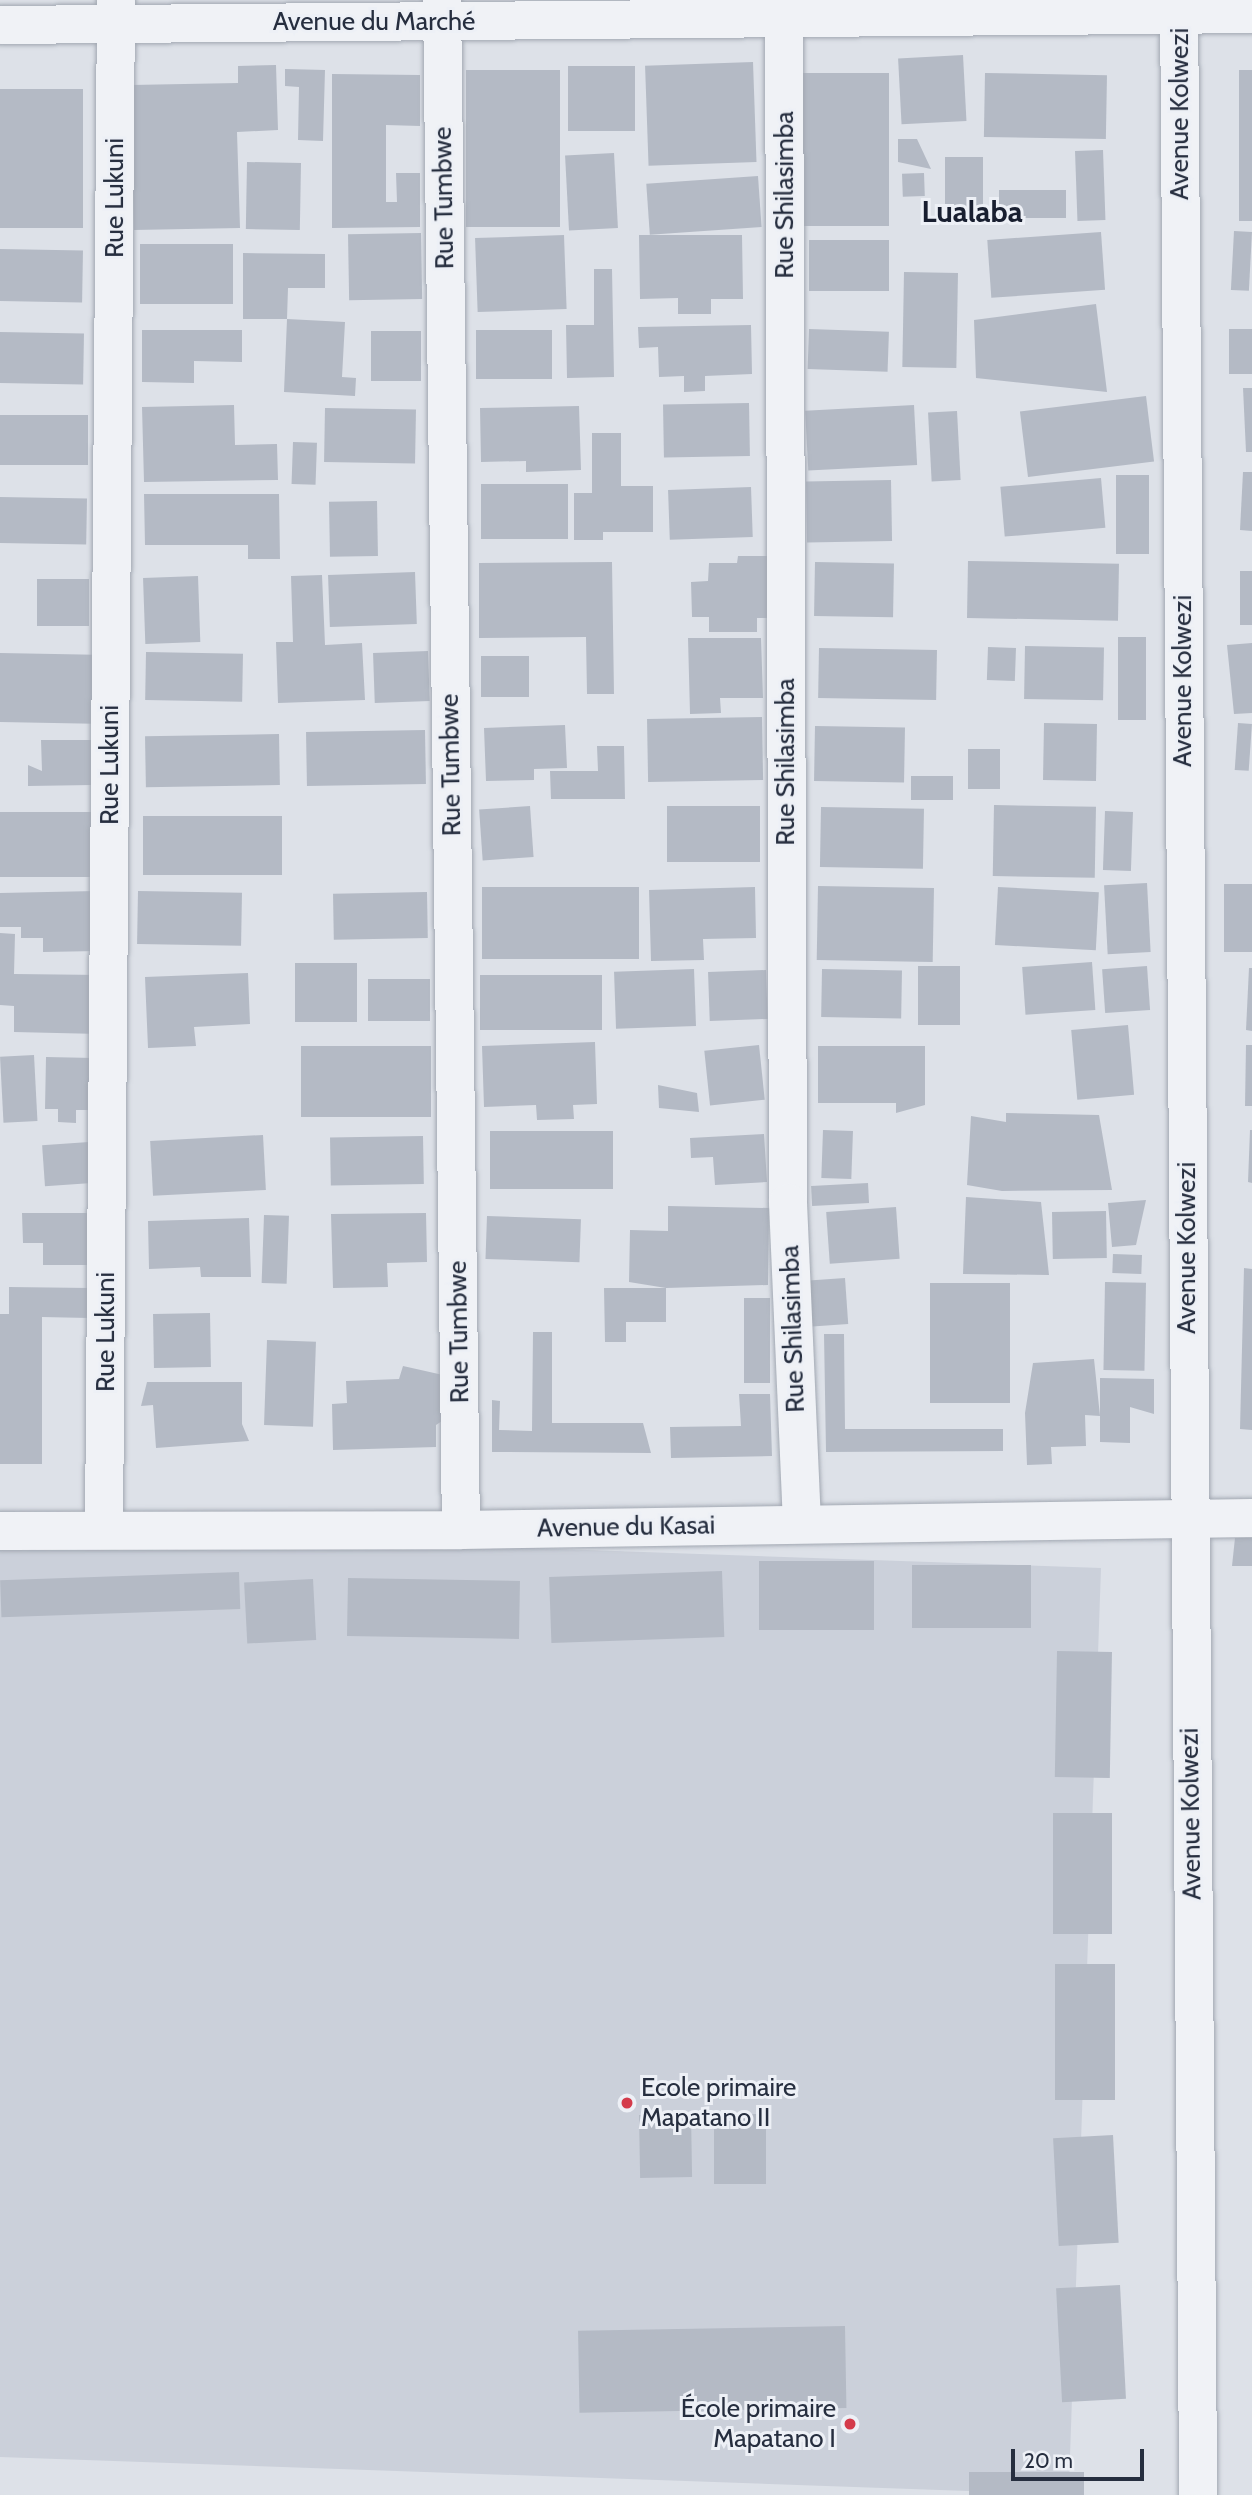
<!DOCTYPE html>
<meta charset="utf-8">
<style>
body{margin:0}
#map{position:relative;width:1252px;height:2495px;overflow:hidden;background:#dde1e8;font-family:Cabin,sans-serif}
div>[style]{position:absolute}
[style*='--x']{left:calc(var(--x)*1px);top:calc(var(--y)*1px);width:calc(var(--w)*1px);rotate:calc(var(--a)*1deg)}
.built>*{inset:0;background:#cbd0da;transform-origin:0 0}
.building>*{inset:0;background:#b4bac5;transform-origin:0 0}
.roads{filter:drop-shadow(0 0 2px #a2a8b2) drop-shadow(0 0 2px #a2a8b2)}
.minor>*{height:38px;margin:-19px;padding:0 19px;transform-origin:19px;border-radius:19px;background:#f0f2f6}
.tertiary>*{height:38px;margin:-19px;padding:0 19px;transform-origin:19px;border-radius:19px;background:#f0f2f6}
.dots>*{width:19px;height:19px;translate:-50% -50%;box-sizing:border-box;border:4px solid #edf0f6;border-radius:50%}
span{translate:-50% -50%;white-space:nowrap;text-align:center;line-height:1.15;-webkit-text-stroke:6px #edf0f6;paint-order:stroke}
.street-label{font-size:26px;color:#262e3f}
.poi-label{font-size:26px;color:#262e3f}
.left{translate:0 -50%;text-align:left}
.right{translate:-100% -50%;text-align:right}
.quarter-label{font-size:30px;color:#191f30;font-weight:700}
.scale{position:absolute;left:1011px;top:2449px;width:133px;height:32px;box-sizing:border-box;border:4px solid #262e3f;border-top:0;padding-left:9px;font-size:21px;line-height:24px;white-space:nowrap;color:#262e3f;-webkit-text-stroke:5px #edf0f6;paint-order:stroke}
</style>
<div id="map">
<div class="built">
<div style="left:1101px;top:1568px;width:927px;height:1101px;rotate:92deg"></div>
</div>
<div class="building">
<div style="left:963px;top:55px;width:66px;height:65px;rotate:87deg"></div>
<div style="left:753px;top:62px;width:100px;height:108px;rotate:88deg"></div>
<div style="clip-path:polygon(276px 65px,278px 130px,237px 132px,240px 228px,134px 230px,131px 85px,238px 83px,238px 66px)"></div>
<div style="left:568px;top:66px;width:67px;height:65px"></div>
<div style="clip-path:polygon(285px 69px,325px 70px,323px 141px,298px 140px,299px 87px,285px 86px)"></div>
<div style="left:466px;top:70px;width:94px;height:157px"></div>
<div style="left:1239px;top:70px;width:13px;height:151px"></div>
<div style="left:799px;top:73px;width:90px;height:153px"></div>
<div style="left:985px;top:73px;width:122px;height:64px;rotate:1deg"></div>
<div style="clip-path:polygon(332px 74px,420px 75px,420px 126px,386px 125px,386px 202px,397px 202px,396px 173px,420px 173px,420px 227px,332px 228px)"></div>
<div style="left:0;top:89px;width:83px;height:139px"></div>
<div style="clip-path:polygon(898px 139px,917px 139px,931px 169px,898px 162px)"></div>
<div style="left:1103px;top:150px;width:70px;height:28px;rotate:88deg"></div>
<div style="left:614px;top:153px;width:75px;height:49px;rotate:87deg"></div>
<div style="left:945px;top:157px;width:38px;height:66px"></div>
<div style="left:247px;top:162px;width:54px;height:67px;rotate:1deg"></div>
<div style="left:924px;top:173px;width:23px;height:22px;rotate:88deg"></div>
<div style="left:758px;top:176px;width:51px;height:112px;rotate:86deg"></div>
<div style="left:999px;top:190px;width:67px;height:28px"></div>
<div style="left:1234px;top:231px;width:18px;height:59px;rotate:3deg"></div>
<div style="left:1101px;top:232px;width:58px;height:114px;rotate:86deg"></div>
<div style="left:421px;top:233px;width:66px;height:73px;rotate:89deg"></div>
<div style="left:564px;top:235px;width:74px;height:89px;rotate:88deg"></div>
<div style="clip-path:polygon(639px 235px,742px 235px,743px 299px,711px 299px,711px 314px,678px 314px,678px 298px,640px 299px)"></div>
<div style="left:809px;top:240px;width:80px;height:51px"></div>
<div style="left:140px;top:244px;width:93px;height:60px"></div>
<div style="left:0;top:249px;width:83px;height:52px;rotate:1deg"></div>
<div style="clip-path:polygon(243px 253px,325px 254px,325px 288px,288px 288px,287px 319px,243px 319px)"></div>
<div style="clip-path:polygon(594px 269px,612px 269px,614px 377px,567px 378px,566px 325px,594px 325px)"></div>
<div style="left:904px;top:272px;width:54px;height:95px;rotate:1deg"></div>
<div style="clip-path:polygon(1096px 304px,1107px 392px,976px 378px,974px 320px)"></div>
<div style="clip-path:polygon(287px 319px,345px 322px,342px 377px,356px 378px,355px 396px,284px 392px)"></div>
<div style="clip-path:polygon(751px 325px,752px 374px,705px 376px,705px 391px,684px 392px,684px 376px,659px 377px,658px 347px,639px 348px,638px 327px)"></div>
<div style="left:809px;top:329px;width:80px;height:40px;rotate:2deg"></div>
<div style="left:1252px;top:329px;width:45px;height:23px;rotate:90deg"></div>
<div style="clip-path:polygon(142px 330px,242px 330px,242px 362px,194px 361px,194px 383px,142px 382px)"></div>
<div style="left:476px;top:330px;width:76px;height:49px"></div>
<div style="left:371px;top:331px;width:50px;height:50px"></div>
<div style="left:0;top:332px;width:84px;height:51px;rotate:1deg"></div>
<div style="clip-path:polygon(1243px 388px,1252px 388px,1252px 452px,1246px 452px)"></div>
<div style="left:1146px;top:396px;width:66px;height:127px;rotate:83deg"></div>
<div style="left:749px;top:403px;width:53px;height:86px;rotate:89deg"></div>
<div style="clip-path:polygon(234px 405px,235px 445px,277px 444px,278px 480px,144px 482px,142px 407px)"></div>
<div style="left:914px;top:405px;width:60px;height:109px;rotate:87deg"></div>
<div style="clip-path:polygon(579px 406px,581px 470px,526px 472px,526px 461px,481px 462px,480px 408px)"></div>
<div style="left:325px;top:408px;width:91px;height:54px;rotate:1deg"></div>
<div style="left:957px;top:411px;width:69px;height:29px;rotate:87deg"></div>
<div style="left:88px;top:415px;width:50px;height:88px;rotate:90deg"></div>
<div style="clip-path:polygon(592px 433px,621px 433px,621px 486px,653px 486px,653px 532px,603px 532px,603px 540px,574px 540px,574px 493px,592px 493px)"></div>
<div style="left:293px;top:442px;width:24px;height:42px;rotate:2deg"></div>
<div style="clip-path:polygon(1243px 472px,1252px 472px,1252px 531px,1240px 530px)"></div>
<div style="left:1116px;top:475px;width:33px;height:79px"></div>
<div style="left:1101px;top:478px;width:50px;height:101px;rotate:85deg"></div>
<div style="left:891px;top:480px;width:61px;height:85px;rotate:89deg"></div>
<div style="left:481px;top:484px;width:87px;height:55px"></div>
<div style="left:751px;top:487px;width:50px;height:83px;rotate:88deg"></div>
<div style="clip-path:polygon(144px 494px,279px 494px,280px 559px,248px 559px,248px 545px,145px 545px)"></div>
<div style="left:0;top:497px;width:87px;height:46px;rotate:1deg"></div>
<div style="left:377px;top:501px;width:55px;height:48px;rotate:89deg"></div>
<div style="clip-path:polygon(738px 556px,774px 556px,775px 618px,757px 618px,757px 632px,709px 632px,709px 617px,692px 617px,691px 582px,708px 581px,709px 563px,737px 563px)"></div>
<div style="left:968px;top:561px;width:151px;height:57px;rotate:1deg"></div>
<div style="clip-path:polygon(612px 562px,614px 694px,587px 694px,586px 637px,479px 638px,479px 563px)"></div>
<div style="left:815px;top:562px;width:79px;height:54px;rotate:1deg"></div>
<div style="left:1240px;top:571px;width:12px;height:54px"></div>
<div style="left:415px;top:572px;width:52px;height:87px;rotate:88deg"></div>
<div style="clip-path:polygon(322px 575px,325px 645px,362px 643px,365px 700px,278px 703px,276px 642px,293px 642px,291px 576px)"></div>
<div style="left:198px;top:576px;width:66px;height:55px;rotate:88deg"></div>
<div style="left:37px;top:579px;width:52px;height:47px"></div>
<div style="left:1118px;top:637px;width:28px;height:83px"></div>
<div style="clip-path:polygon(688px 638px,761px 638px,763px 698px,720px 698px,721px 713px,690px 714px)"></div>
<div style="clip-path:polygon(1252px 643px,1252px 713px,1234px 714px,1227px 645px)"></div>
<div style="left:1025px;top:646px;width:79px;height:53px;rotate:1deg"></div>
<div style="left:988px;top:647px;width:28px;height:33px;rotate:2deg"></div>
<div style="left:819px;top:648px;width:118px;height:50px;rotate:1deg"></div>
<div style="left:428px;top:651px;width:50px;height:55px;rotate:88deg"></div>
<div style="left:146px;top:652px;width:97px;height:48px;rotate:1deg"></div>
<div style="left:0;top:653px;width:95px;height:69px;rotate:1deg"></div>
<div style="left:481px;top:656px;width:48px;height:41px"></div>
<div style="left:762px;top:717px;width:63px;height:115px;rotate:89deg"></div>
<div style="left:1044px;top:723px;width:53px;height:57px;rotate:1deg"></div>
<div style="left:1238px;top:723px;width:14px;height:47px;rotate:4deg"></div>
<div style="clip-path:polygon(565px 725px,567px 768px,534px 769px,534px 780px,486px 781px,484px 728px)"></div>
<div style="left:815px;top:726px;width:90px;height:55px;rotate:1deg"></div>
<div style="left:425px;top:730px;width:54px;height:119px;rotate:89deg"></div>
<div style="left:279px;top:734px;width:51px;height:134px;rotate:89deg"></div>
<div style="clip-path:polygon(41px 740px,91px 740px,92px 785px,28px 786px,28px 765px,42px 771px)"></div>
<div style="clip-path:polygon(597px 746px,624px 746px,625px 799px,551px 799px,550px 771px,598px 771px)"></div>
<div style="left:968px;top:749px;width:32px;height:40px"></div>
<div style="left:911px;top:776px;width:42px;height:24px"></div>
<div style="left:994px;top:805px;width:102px;height:71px;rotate:1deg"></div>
<div style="left:530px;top:806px;width:51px;height:51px;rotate:86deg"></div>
<div style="left:667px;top:806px;width:93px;height:56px"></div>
<div style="left:821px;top:807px;width:103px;height:60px;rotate:1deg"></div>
<div style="left:1105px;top:811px;width:28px;height:59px;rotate:2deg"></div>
<div style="left:0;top:812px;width:93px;height:65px"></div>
<div style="left:143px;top:816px;width:139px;height:59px"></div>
<div style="left:1147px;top:883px;width:69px;height:43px;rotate:87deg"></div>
<div style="left:1252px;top:884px;width:68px;height:28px;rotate:90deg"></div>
<div style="left:818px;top:886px;width:116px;height:74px;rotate:1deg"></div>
<div style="left:639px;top:887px;width:72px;height:157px;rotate:90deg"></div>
<div style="clip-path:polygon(755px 887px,756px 938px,703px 939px,704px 960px,651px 961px,649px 890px)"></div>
<div style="left:998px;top:887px;width:101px;height:58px;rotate:3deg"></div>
<div style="clip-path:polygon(96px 891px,98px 951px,43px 952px,43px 938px,21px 938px,21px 927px,0 927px,0 893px)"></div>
<div style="left:138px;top:891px;width:104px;height:53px;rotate:1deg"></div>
<div style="left:427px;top:892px;width:46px;height:94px;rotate:89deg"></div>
<div style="clip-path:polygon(0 933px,15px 934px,14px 974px,102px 975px,100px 1034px,14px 1032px,14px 1006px,0 1005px)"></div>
<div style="left:1092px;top:962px;width:48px;height:70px;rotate:86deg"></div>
<div style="left:357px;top:963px;width:59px;height:62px;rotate:90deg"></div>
<div style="left:918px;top:966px;width:42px;height:59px"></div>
<div style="left:1147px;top:966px;width:44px;height:45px;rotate:86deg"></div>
<div style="clip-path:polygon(1249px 968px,1252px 968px,1252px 1031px,1246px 1030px)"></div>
<div style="left:694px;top:969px;width:57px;height:80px;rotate:88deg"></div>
<div style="left:822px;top:969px;width:80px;height:48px;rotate:1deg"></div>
<div style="left:766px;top:970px;width:49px;height:58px;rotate:88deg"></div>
<div style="clip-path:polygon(248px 973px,250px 1024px,194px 1027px,196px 1046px,148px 1048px,145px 977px)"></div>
<div style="left:480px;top:975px;width:122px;height:55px"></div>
<div style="left:430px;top:979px;width:42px;height:62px;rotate:90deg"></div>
<div style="left:1128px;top:1025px;width:70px;height:57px;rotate:85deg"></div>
<div style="clip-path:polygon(595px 1042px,597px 1104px,573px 1105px,574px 1119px,537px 1120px,536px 1105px,484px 1107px,482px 1046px)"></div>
<div style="left:759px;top:1045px;width:55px;height:55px;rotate:84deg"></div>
<div style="clip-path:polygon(1246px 1045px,1252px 1045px,1252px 1106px,1245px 1106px)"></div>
<div style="left:301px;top:1046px;width:130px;height:71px"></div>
<div style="clip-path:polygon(818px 1046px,925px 1046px,925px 1105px,896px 1113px,896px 1103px,818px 1103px)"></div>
<div style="left:34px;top:1055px;width:66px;height:34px;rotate:87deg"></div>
<div style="clip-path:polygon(46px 1057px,94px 1058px,94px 1110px,76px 1110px,76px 1123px,58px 1122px,58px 1109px,45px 1109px)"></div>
<div style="clip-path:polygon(658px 1085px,697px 1093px,699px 1112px,659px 1108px)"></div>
<div style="clip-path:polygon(1006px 1113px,1099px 1115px,1112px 1190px,1002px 1191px,967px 1185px,971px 1116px,1006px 1122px)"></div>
<div style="left:823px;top:1130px;width:30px;height:48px;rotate:2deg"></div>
<div style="clip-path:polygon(1250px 1130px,1252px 1130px,1252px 1183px,1248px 1182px)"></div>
<div style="left:490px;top:1131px;width:123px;height:58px"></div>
<div style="clip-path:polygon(764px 1134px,767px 1182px,715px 1185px,713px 1157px,691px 1158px,690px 1138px)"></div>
<div style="left:263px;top:1135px;width:55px;height:113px;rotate:87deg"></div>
<div style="left:423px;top:1136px;width:48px;height:93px;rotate:89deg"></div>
<div style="left:89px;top:1142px;width:41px;height:47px;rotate:86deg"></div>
<div style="left:868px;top:1183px;width:20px;height:57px;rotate:87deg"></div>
<div style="clip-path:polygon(966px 1197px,1041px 1202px,1049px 1275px,963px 1274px)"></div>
<div style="clip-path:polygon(1146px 1200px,1136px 1245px,1112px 1247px,1108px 1203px)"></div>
<div style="clip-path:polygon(668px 1206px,769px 1208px,768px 1285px,666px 1288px,629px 1282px,630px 1230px,668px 1231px)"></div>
<div style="left:896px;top:1207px;width:52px;height:70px;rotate:86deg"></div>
<div style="left:1106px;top:1211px;width:47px;height:54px;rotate:89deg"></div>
<div style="clip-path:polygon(22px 1213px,92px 1213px,92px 1265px,43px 1265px,43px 1243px,23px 1243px)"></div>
<div style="clip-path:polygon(426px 1213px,427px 1262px,387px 1263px,388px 1287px,333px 1288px,331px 1214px)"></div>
<div style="left:264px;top:1215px;width:25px;height:68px;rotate:2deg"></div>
<div style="left:487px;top:1216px;width:94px;height:43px;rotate:2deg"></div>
<div style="clip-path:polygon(249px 1218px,251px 1277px,201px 1277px,200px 1267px,149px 1269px,148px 1221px)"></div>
<div style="left:1113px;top:1254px;width:29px;height:19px;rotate:2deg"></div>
<div style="clip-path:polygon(1244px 1268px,1252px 1269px,1252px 1430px,1240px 1429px)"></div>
<div style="left:845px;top:1278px;width:46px;height:36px;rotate:86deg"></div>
<div style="left:1105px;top:1282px;width:41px;height:88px;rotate:1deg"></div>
<div style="left:930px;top:1283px;width:80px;height:120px"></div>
<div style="clip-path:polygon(9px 1287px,90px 1288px,89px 1318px,42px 1317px,42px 1464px,0 1464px,0 1314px,9px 1314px)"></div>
<div style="clip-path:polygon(604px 1288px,666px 1288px,666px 1322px,626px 1322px,626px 1342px,605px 1342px)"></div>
<div style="left:744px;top:1298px;width:26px;height:85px"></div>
<div style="left:210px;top:1313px;width:54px;height:57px;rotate:89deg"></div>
<div style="clip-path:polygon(533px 1332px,552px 1332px,552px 1423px,643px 1423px,651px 1453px,492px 1452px,492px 1400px,500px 1401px,499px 1430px,532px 1431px)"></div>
<div style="clip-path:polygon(824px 1334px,844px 1334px,845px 1429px,1003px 1429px,1003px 1451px,826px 1452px)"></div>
<div style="left:267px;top:1340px;width:49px;height:85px;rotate:2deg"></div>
<div style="clip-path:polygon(1094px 1359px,1100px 1416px,1100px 1378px,1154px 1379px,1154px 1414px,1130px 1407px,1130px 1443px,1100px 1442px,1100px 1416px,1085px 1415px,1086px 1446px,1051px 1447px,1052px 1464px,1027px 1465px,1025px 1413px,1033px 1363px)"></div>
<div style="clip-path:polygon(403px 1366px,443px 1375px,451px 1415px,436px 1425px,436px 1447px,333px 1450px,332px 1404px,347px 1403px,346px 1381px,399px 1379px)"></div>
<div style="clip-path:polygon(147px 1382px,242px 1382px,242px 1424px,249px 1441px,156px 1448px,153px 1405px,141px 1406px)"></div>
<div style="clip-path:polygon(739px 1394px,770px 1394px,772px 1456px,671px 1458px,670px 1427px,741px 1426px)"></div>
<div style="clip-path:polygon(1235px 1538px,1252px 1538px,1252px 1566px,1232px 1566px)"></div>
<div style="left:874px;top:1561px;width:69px;height:115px;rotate:90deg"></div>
<div style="left:912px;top:1565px;width:119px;height:63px"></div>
<div style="left:722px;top:1571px;width:66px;height:173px;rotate:88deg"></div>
<div style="left:239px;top:1572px;width:37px;height:239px;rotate:88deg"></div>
<div style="left:348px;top:1578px;width:172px;height:58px;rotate:1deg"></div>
<div style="left:313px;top:1579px;width:61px;height:69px;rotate:87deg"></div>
<div style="left:1057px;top:1651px;width:55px;height:126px;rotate:1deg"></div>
<div style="left:1112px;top:1813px;width:121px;height:59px;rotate:90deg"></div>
<div style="left:1115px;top:1964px;width:136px;height:60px;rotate:90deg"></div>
<div style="left:691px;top:2114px;width:63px;height:52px;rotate:89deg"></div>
<div style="left:714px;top:2114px;width:52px;height:70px"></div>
<div style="left:1113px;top:2135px;width:108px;height:60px;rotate:87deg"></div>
<div style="left:1120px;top:2285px;width:114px;height:64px;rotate:87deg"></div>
<div style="left:845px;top:2326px;width:82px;height:267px;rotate:89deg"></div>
<div style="left:1084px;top:2472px;width:23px;height:115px;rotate:90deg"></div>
</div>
<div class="roads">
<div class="minor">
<div style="--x:442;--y:0;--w:1530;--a:89.29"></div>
<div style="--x:784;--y:0;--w:1203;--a:89.81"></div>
<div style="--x:788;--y:1203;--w:321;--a:87.5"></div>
<div style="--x:104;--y:1530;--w:1530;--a:-89.55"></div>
<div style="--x:0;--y:1531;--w:461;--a:-0.1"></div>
<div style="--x:461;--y:1530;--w:791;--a:-0.87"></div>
</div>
<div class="tertiary">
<div style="--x:1179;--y:0;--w:2495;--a:89.56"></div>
<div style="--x:0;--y:25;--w:1252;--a:-0.5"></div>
</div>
</div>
<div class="dots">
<div style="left:627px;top:2103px;background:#d43b4b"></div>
<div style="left:850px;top:2424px;background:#d43b4b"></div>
</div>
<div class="street-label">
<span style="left:374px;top:22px">Avenue du Marché</span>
<span style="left:1180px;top:114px;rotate:-90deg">Avenue Kolwezi</span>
<span style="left:785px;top:195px;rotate:-90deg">Rue Shilasimba</span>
<span style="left:115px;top:198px;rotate:-90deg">Rue Lukuni</span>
<span style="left:444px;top:198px;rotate:-91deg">Rue Tumbwe</span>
<span style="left:1183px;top:681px;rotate:-90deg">Avenue Kolwezi</span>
<span style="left:786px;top:762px;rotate:-90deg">Rue Shilasimba</span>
<span style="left:110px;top:765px;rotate:-90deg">Rue Lukuni</span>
<span style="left:451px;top:765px;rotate:-91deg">Rue Tumbwe</span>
<span style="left:1187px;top:1248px;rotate:-90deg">Avenue Kolwezi</span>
<span style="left:793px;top:1329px;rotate:-92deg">Rue Shilasimba</span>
<span style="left:106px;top:1332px;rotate:-90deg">Rue Lukuni</span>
<span style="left:459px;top:1332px;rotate:-91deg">Rue Tumbwe</span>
<span style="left:626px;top:1527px;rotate:-1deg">Avenue du Kasai</span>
<span style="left:1191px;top:1814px;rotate:-91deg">Avenue Kolwezi</span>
</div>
<div class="poi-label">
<span class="left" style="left:641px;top:2103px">Ecole primaire<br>Mapatano II</span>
<span class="right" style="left:836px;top:2424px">École primaire<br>Mapatano I</span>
</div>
<div class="quarter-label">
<span style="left:972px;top:212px">Lualaba</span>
</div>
<div class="scale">20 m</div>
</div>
